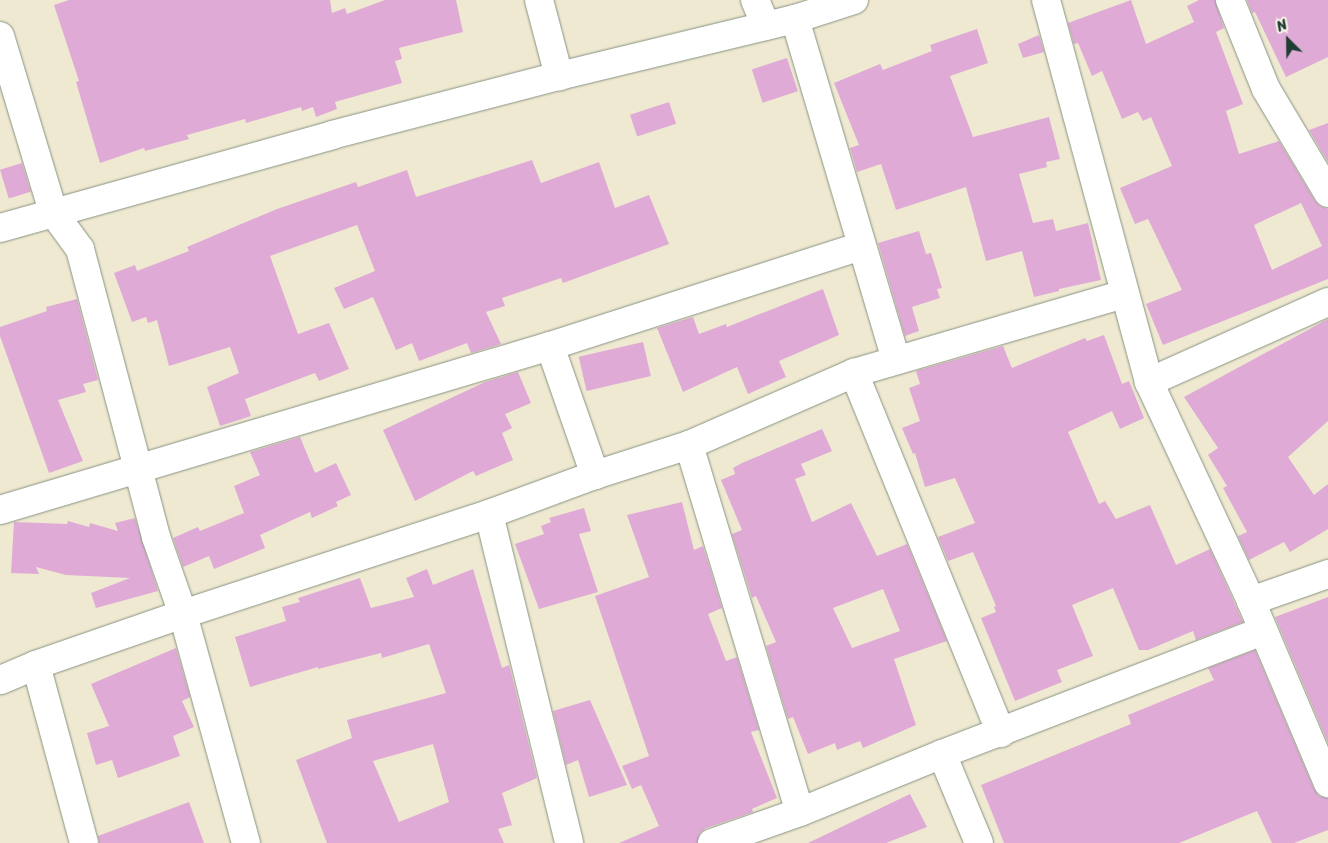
<!DOCTYPE html>
<style>
body{margin:0}
#map{position:relative;width:1328px;height:843px;overflow:hidden;background:#efe9d1;font-family:Sriracha,sans-serif}
div>[style]{position:absolute}
[style*='--x']{left:calc(var(--x)*1px);top:calc(var(--y)*1px);width:calc(var(--w)*1px);rotate:calc(var(--a)*1deg)}
.building>*{inset:0;background:#dfabd6;transform-origin:0 0}
.roads{filter:drop-shadow(0 0 1px #879382) drop-shadow(0 0 1px #879382)}
.minor>*{height:28px;margin:-14px;padding:0 14px;transform-origin:14px;border-radius:14px;background:#fff}
.tertiary>*{height:28px;margin:-14px;padding:0 14px;transform-origin:14px;border-radius:14px;background:#fff}
span{translate:-50% -50%;white-space:nowrap;text-align:center;line-height:1.15;-webkit-text-stroke:5px #f7f3e8;paint-order:stroke}
.north{position:absolute;left:1263px;top:15px;width:50px;height:50px;-webkit-text-stroke:4px #f7f3e8;paint-order:stroke;rotate:337deg;font-size:14px;font-weight:700;line-height:20px;text-align:center;color:#1f3d34}
.north::after{content:'';display:block;margin:auto;width:18px;height:22px;background:#1f3d34;clip-path:polygon(50% 0,100% 100%,50% 72%,0 100%)}
</style>
<div id="map">
<div class="building">
<div style="clip-path:polygon(69px 0,330px 0,332px 13px,345px 8px,347px 14px,385px 0,456px 0,463px 32px,399px 48px,402px 59px,395px 61px,402px 83px,335px 102px,337px 109px,316px 117px,313px 107px,302px 111px,301px 107px,246px 123px,245px 119px,187px 135px,189px 139px,145px 151px,144px 148px,100px 163px,76px 82px,79px 81px,54px 5px)"></div>
<div style="clip-path:polygon(evenodd,1131px 0,1146px 44px,1194px 22px,1187px 6px,1199px 0,1215px 0,1224px 28px,1216px 32px,1243px 104px,1226px 111px,1239px 154px,1279px 141px,1315px 201px,1320px 206px,1328px 209px,1328px 279px,1163px 345px,1146px 304px,1182px 290px,1148px 219px,1135px 224px,1120px 188px,1172px 166px,1151px 117px,1143px 121px,1138px 112px,1122px 119px,1102px 71px,1092px 76px,1078px 43px,1074px 44px,1068px 23px,1131px 0,1301px 203px,1322px 246px,1272px 270px,1254px 225px,1301px 203px)"></div>
<div style="clip-path:polygon(1247px 0,1328px 0,1328px 57px,1286px 77px,1255px 12px,1252px 13px)"></div>
<div style="clip-path:polygon(977px 29px,988px 63px,950px 76px,973px 137px,1049px 117px,1060px 159px,1046px 162px,1047px 167px,1019px 174px,1033px 223px,1053px 219px,1056px 231px,1088px 223px,1101px 280px,1059px 289px,1059px 291px,1034px 297px,1022px 251px,986px 261px,966px 187px,896px 210px,881px 164px,857px 172px,850px 148px,859px 145px,834px 83px,880px 64px,883px 70px,932px 51px,930px 45px)"></div>
<div style="clip-path:polygon(1039px 35px,1044px 52px,1023px 58px,1018px 44px)"></div>
<div style="left:787px;top:58px;width:35px;height:37px;rotate:72deg"></div>
<div style="left:669px;top:102px;width:23px;height:41px;rotate:72deg"></div>
<div style="clip-path:polygon(1328px 123px,1328px 162px,1309px 130px)"></div>
<div style="clip-path:polygon(532px 160px,541px 183px,599px 162px,615px 208px,649px 195px,669px 244px,563px 283px,561px 278px,502px 298px,505px 306px,486px 312px,501px 344px,471px 353px,467px 343px,419px 361px,412px 343px,396px 350px,373px 297px,344px 309px,334px 288px,375px 271px,357px 225px,270px 256px,298px 334px,329px 323px,349px 369px,319px 381px,315px 373px,245px 399px,251px 416px,220px 426px,207px 387px,239px 373px,230px 347px,169px 366px,157px 320px,148px 323px,146px 317px,132px 322px,114px 273px,135px 265px,137px 271px,189px 251px,187px 247px,277px 209px,356px 182px,358px 187px,407px 170px,416px 197px)"></div>
<div style="left:22px;top:163px;width:30px;height:23px;rotate:73deg"></div>
<div style="clip-path:polygon(919px 231px,926px 254px,931px 253px,942px 288px,937px 289px,940px 298px,912px 307px,919px 331px,905px 336px,878px 243px)"></div>
<div style="clip-path:polygon(823px 289px,839px 335px,779px 361px,786px 377px,748px 394px,737px 367px,683px 392px,657px 328px,693px 317px,699px 334px,726px 324px,727px 327px)"></div>
<div style="clip-path:polygon(77px 299px,98px 380px,83px 384px,86px 392px,58px 400px,83px 461px,49px 473px,0 336px,0 327px,47px 311px,46px 307px)"></div>
<div style="clip-path:polygon(1328px 319px,1328px 421px,1288px 457px,1314px 495px,1328px 484px,1328px 529px,1290px 552px,1284px 542px,1249px 560px,1238px 536px,1247px 532px,1223px 488px,1227px 486px,1208px 455px,1218px 448px,1184px 397px)"></div>
<div style="clip-path:polygon(1104px 335px,1122px 384px,1129px 381px,1144px 418px,1120px 429px,1112px 411px,1068px 432px,1099px 504px,1105px 501px,1116px 519px,1150px 505px,1176px 565px,1210px 549px,1243px 622px,1196px 640px,1193px 631px,1148px 650px,1139px 650px,1113px 588px,1072px 605px,1093px 656px,1057px 670px,1062px 682px,1015px 701px,981px 618px,996px 612px,994px 607px,996px 606px,973px 552px,948px 561px,938px 537px,975px 523px,955px 478px,925px 487px,915px 453px,913px 454px,902px 428px,920px 421px,909px 388px,920px 384px,916px 371px,1003px 346px,1012px 368px,1085px 338px,1087px 341px)"></div>
<div style="left:643px;top:342px;width:35px;height:66px;rotate:77deg"></div>
<div style="clip-path:polygon(518px 372px,531px 403px,505px 414px,512px 428px,502px 433px,513px 460px,476px 476px,473px 471px,415px 501px,383px 430px,485px 382px)"></div>
<div style="clip-path:polygon(evenodd,822px 429px,832px 451px,801px 464px,806px 475px,795px 479px,812px 522px,851px 503px,877px 556px,907px 544px,947px 641px,894px 659px,916px 725px,863px 748px,860px 741px,837px 750px,835px 743px,808px 754px,793px 717px,788px 719px,766px 646px,776px 642px,756px 596px,752px 598px,732px 534px,742px 530px,721px 480px,735px 474px,733px 468px,742px 463px,822px 429px,883px 589px,900px 631px,852px 648px,833px 608px,883px 589px)"></div>
<div style="clip-path:polygon(300px 437px,315px 473px,336px 463px,351px 495px,336px 502px,338px 506px,312px 518px,310px 512px,260px 535px,265px 548px,214px 569px,209px 556px,183px 567px,173px 538px,198px 527px,200px 531px,244px 513px,234px 486px,260px 475px,250px 452px)"></div>
<div style="clip-path:polygon(682px 502px,694px 550px,703px 546px,722px 608px,708px 614px,726px 661px,737px 657px,759px 730px,751px 732px,777px 798px,752px 809px,753px 812px,706px 828px,700px 833px,697px 843px,619px 843px,659px 826px,641px 785px,632px 789px,622px 766px,649px 756px,595px 596px,649px 577px,627px 515px)"></div>
<div style="clip-path:polygon(584px 508px,591px 531px,579px 534px,598px 592px,539px 609px,515px 544px,544px 534px,541px 526px,551px 522px,549px 518px)"></div>
<div style="clip-path:polygon(135px 518px,158px 591px,96px 608px,91px 593px,130px 578px,66px 575px,36px 567px,39px 574px,11px 573px,14px 522px,67px 524px,68px 521px,89px 527px,90px 523px,118px 531px,115px 523px)"></div>
<div style="clip-path:polygon(evenodd,427px 569px,433px 585px,473px 569px,502px 668px,509px 665px,510px 668px,537px 778px,502px 793px,512px 825px,498px 829px,504px 843px,327px 843px,296px 760px,352px 738px,347px 720px,446px 693px,429px 644px,382px 658px,381px 653px,318px 669px,318px 667px,250px 687px,235px 637px,286px 621px,282px 607px,300px 602px,298px 598px,360px 578px,371px 608px,414px 597px,406px 578px,427px 569px,433px 744px,449px 802px,399px 822px,373px 761px,433px 744px)"></div>
<div style="clip-path:polygon(1328px 597px,1328px 743px,1275px 617px)"></div>
<div style="clip-path:polygon(176px 648px,190px 697px,182px 701px,194px 727px,173px 736px,180px 756px,118px 778px,112px 760px,96px 765px,87px 733px,109px 726px,91px 684px)"></div>
<div style="clip-path:polygon(1255px 650px,1314px 789px,1319px 796px,1328px 798px,1328px 830px,1294px 843px,1272px 843px,1257px 811px,1179px 843px,1004px 843px,981px 785px,1131px 724px,1128px 715px,1214px 680px,1208px 668px)"></div>
<div style="clip-path:polygon(590px 700px,627px 785px,589px 797px,578px 760px,566px 765px,553px 711px)"></div>
<div style="clip-path:polygon(910px 794px,927px 827px,886px 843px,808px 843px)"></div>
<div style="clip-path:polygon(189px 802px,204px 843px,99px 843px,98px 836px)"></div>
</div>
<div class="roads">
<div class="minor">
<div style="--x:539;--y:0;--w:79;--a:75.3"></div>
<div style="--x:755;--y:0;--w:28;--a:67"></div>
<div style="--x:1046;--y:0;--w:396;--a:74.9"></div>
<div style="--x:1149;--y:382;--w:242;--a:65"></div>
<div style="--x:1251;--y:601;--w:198;--a:67.1"></div>
<div style="--x:1230;--y:0;--w:96;--a:68"></div>
<div style="--x:1266;--y:89;--w:121;--a:59.2"></div>
<div style="--x:795;--y:19;--w:355;--a:73.5"></div>
<div style="--x:0;--y:36;--w:184;--a:73.2"></div>
<div style="--x:53;--y:212;--w:46;--a:53.9"></div>
<div style="--x:80;--y:249;--w:298;--a:75.2"></div>
<div style="--x:156;--y:537;--w:82;--a:70.7"></div>
<div style="--x:183;--y:614;--w:156;--a:160.9"></div>
<div style="--x:36;--y:665;--w:39;--a:157"></div>
<div style="--x:550;--y:346;--w:137;--a:70.8"></div>
<div style="--x:854;--y:373;--w:389;--a:67.8"></div>
<div style="--x:1149;--y:382;--w:196;--a:-24.1"></div>
<div style="--x:689;--y:445;--w:383;--a:73.2"></div>
<div style="--x:0;--y:510;--w:574;--a:-16.6"></div>
<div style="--x:550;--y:346;--w:327;--a:-17.8"></div>
<div style="--x:489;--y:514;--w:339;--a:76.3"></div>
<div style="--x:1251;--y:601;--w:82;--a:-19.3"></div>
<div style="--x:36;--y:665;--w:184;--a:74.9"></div>
<div style="--x:942;--y:754;--w:96;--a:67.4"></div>
<div style="--x:246;--y:843;--w:238;--a:-105.4"></div>
<div style="--x:183;--y:614;--w:322;--a:-18.1"></div>
<div style="--x:489;--y:514;--w:113;--a:-20.2"></div>
<div style="--x:595;--y:475;--w:99;--a:-17.7"></div>
<div style="--x:689;--y:445;--w:180;--a:-23.6"></div>
<div style="--x:854;--y:373;--w:282;--a:-16.3"></div>
<div style="--x:712;--y:843;--w:93;--a:-19.4"></div>
<div style="--x:800;--y:812;--w:153;--a:-22.2"></div>
<div style="--x:942;--y:754;--w:343;--a:-21"></div>
</div>
<div class="tertiary">
<div style="--x:0;--y:228;--w:345;--a:-15.6"></div>
<div style="--x:332;--y:135;--w:235;--a:-14.6"></div>
<div style="--x:559;--y:76;--w:243;--a:-13.6"></div>
<div style="--x:795;--y:19;--w:62;--a:-17.9"></div>
</div>
</div>
<div class="north">N</div>
</div>
